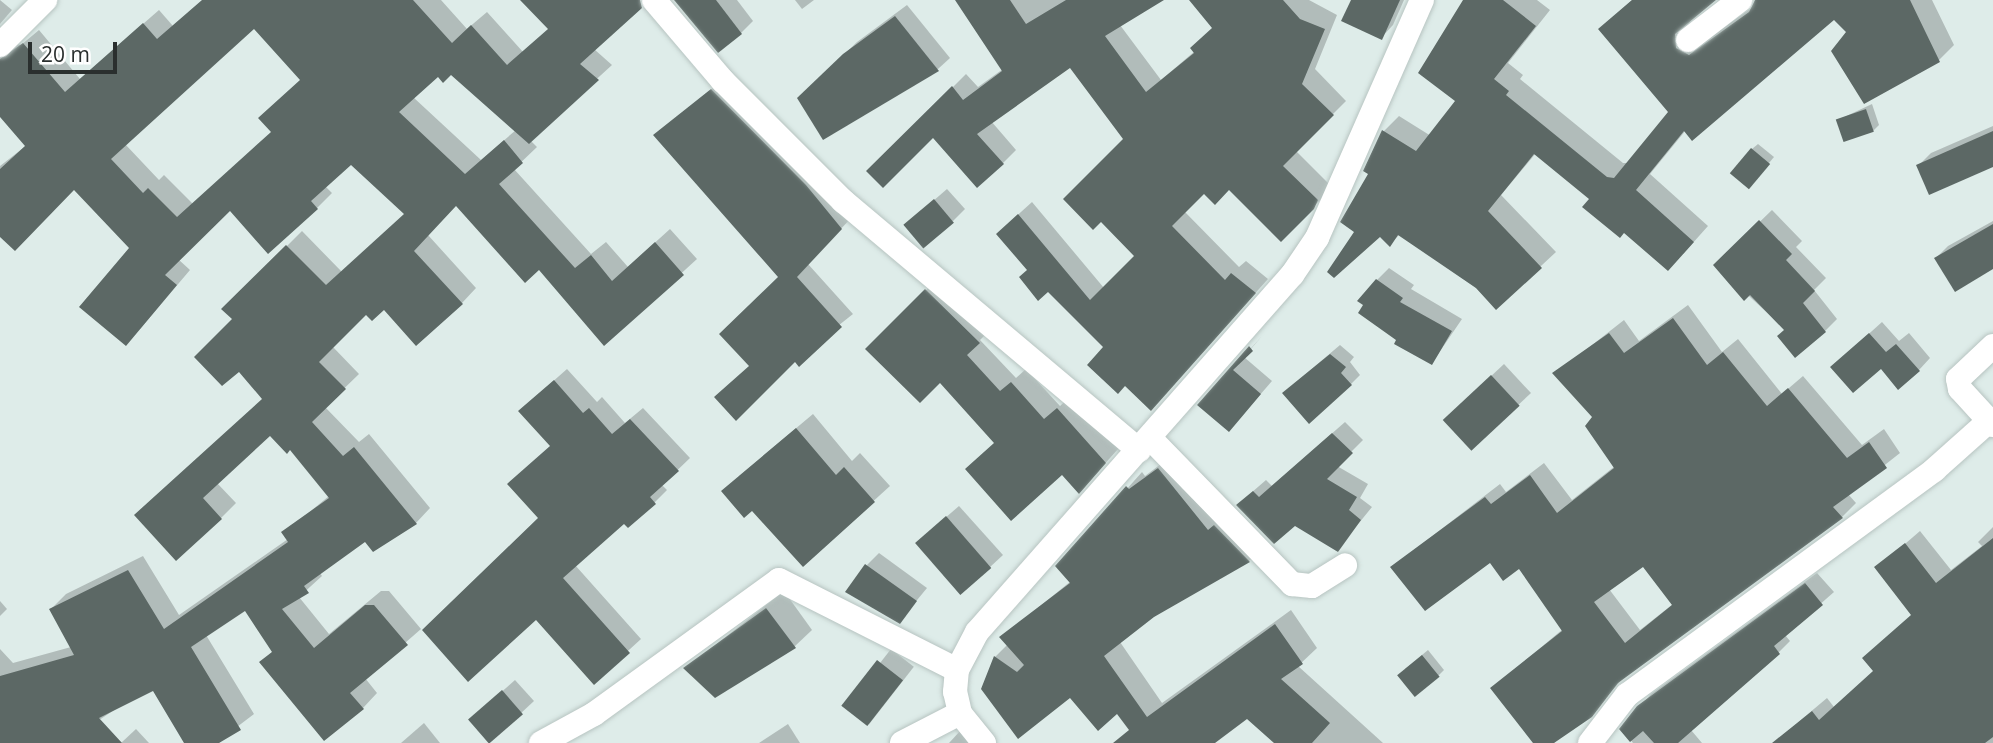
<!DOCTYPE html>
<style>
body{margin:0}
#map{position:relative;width:1993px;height:743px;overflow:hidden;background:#deece9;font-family:"Open Sans",sans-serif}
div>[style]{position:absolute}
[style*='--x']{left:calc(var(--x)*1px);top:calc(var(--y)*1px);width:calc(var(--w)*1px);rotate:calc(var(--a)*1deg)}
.shadow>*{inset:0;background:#0003;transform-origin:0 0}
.building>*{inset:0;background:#5c6865;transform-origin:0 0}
.roads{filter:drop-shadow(0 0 2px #b7c4c1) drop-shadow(0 0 2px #b7c4c1)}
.minor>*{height:24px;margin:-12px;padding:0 12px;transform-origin:12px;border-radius:12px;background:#fff}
span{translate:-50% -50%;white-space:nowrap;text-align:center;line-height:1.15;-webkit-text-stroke:7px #fff;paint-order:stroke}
.scale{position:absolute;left:28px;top:42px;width:89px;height:32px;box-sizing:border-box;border:4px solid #2a2f2e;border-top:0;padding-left:9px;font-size:21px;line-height:24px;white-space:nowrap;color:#2a2f2e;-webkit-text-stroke:5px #fff;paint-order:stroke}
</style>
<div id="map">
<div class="shadow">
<div style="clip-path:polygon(0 0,12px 10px,0 24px)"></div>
<div style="clip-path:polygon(evenodd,203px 0,441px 0,467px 29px,487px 12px,523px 52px,550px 28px,530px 0,636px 0,594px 49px,612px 65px,530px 140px,537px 147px,514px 169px,591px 254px,606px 242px,628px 267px,670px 229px,697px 259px,604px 344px,539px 267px,457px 204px,428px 235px,476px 288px,462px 303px,384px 307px,366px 313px,332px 346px,359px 374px,325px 407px,359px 442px,369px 434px,430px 508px,416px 523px,365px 540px,320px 573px,322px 576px,299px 597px,329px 634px,381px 591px,389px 591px,421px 629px,365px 678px,377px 693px,363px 708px,262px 662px,273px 651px,246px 608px,206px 635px,254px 714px,216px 743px,187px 743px,154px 689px,138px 694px,65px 743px,0 743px,0 649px,13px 663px,71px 647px,51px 609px,66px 594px,143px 556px,179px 615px,288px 539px,284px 533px,329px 496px,290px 448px,270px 433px,217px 483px,236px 503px,221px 518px,136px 515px,264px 398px,234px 319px,224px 309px,302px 231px,342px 272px,406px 213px,351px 163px,325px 186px,332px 193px,317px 208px,230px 208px,178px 259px,190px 270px,140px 329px,131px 248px,75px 188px,0 235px,0 166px,27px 145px,0 114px,0 25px,3px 41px,21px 45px,39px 30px,80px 79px,159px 10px,173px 26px,203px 0,254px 26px,301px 80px,273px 132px,193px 204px,164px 175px,159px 180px,125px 144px,254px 26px,203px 0,451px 73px,516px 130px,481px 160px,413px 97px,438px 75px,451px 73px)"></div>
<div style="clip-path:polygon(676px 0,737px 0,753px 21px,741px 33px)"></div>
<div style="clip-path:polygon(795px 0,814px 0,802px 9px)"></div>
<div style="clip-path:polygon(957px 0,1155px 0,1120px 25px,1161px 80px,1195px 51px,1214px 28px,1191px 0,1309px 0,1337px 15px,1315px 69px,1346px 101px,1296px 151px,1330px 185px,1327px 193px,1281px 240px,1229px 188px,1204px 191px,1184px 211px,1239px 267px,1246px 261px,1268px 279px,1164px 395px,1106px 347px,1029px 269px,1012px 220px,1032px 202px,1104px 288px,1137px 256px,1125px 140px,1071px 66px,991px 121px,1016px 150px,1003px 163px,933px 135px,869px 171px,966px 74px,978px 87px,1003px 69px)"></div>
<div style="clip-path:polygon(1353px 0,1404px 0,1393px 25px,1381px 38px)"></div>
<div style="clip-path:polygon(1465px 0,1537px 0,1550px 10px,1508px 63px,1523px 75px,1520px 79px,1623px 163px,1629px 163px,1670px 112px,1600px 29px,1632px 0,1690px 0,1697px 9px,1688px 26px,1706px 40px,1753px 7px,1755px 0,1932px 0,1954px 45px,1938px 61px,1849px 32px,1834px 18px,1686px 130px,1650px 174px,1708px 226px,1683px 254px,1591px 199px,1536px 153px,1501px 195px,1556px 252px,1496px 308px,1476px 288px,1400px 234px,1390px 244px,1380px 234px,1357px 232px,1371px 173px,1365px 170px,1384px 131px,1399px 116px,1431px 136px,1458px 101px)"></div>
<div style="clip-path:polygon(907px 5px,950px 58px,938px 69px,824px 138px,799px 98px,857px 42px)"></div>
<div style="clip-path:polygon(724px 79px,853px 216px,808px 264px,853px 314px,795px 360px,751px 366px,780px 277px,655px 135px)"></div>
<div style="clip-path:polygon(1872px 104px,1879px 125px,1873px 131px,1838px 120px)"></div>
<div style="clip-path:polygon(1993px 126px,1993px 165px,1919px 165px,1931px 153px)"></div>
<div style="clip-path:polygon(1758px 144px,1774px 157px,1754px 181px,1752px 149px)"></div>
<div style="clip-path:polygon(947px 189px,965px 209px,953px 221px,918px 214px)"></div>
<div style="clip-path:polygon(1772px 210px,1802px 241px,1796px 247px,1826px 278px,1814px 290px,1837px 319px,1825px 331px,1786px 330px,1715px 265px)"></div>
<div style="clip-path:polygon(1993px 221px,1993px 269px,1936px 258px,1948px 246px)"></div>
<div style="clip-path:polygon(1389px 268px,1414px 285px,1411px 289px,1462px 319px,1432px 363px,1399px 339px,1377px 280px)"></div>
<div style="clip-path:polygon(940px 276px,993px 327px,980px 340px,1016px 378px,1026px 369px,1060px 406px,1072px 395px,1119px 448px,1093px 477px,1063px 473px,996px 442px,940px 380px,868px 349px)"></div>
<div style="clip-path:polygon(evenodd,1688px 305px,1722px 352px,1738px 339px,1782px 394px,1803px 376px,1862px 445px,1884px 429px,1900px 453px,1848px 494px,1856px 503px,1842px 517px,1625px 676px,1590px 715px,1551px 743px,1535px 743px,1492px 688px,1563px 629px,1519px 566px,1490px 560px,1392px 567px,1500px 484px,1506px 492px,1544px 463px,1572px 500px,1615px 466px,1594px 417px,1555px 374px,1624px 320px,1639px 341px,1688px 305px,1643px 564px,1673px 604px,1640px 630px,1609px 589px,1643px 564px)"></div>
<div style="clip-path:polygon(1882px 322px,1899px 341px,1909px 333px,1930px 358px,1919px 370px,1832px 367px)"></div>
<div style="clip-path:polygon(1262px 336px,1244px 357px,1272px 381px,1240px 418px,1200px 405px)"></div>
<div style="clip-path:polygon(1340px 345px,1354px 357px,1350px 362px,1360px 375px,1351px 384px,1294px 384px)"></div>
<div style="clip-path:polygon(1504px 364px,1531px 393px,1472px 448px,1457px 408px)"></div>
<div style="clip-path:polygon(567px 369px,597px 402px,602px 397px,625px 423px,643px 408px,690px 458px,662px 485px,667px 490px,654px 503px,624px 521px,575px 565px,641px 639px,594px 682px,540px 518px,552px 445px,533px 399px)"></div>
<div style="clip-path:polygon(813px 414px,852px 461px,860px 453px,890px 486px,803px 565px,739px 476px)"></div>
<div style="clip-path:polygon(1345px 422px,1363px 440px,1337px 466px,1368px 484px,1360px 498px,1372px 507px,1337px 550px,1251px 493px,1266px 480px,1272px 486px)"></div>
<div style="clip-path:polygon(1174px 454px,1264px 546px,1249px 561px,1153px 615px,1120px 642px,1162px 703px,1291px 610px,1317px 648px,1298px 666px,1383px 743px,1278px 743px,1247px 716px,1212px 743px,1141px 743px,1117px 712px,1070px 696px,983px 689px,995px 657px,1008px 644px,1002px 637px,1071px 581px,1058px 566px,1142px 472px,1145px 476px)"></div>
<div style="clip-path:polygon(959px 506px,1003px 555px,962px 593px,930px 531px)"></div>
<div style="clip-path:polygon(1993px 527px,1993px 743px,1789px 743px,1788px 732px,1802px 719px,1827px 698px,1834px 707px,1875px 670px,1913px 614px,1877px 568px,1920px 531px,1951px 570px,1982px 546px,1978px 542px)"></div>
<div style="clip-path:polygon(879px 553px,927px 588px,899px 622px,867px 565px)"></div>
<div style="clip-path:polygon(1817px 573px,1834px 592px,1785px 635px,1790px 641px,1779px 652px,1691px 730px,1702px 743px,1633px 743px,1622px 729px,1651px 694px)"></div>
<div style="clip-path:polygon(784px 591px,812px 630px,794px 647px,686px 668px)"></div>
<div style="clip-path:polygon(0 601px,7px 609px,0 616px)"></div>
<div style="left:891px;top:649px;width:29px;height:73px;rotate:38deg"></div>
<div style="clip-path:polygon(1428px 650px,1444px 670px,1438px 676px,1405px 669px)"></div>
<div style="clip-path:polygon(515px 680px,534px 701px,491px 741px,483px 708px)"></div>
<div style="clip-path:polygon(424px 723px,440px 743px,401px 743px)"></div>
<div style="clip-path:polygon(788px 724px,800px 743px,759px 743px)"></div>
<div style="clip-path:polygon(136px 729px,149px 743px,121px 743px)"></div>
<div style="clip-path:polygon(961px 730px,975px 743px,949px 743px)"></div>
</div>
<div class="building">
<div style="clip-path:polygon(evenodd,202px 0,413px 0,452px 43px,471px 25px,507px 65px,548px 29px,520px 0,640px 0,642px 8px,580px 64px,599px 80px,529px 144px,451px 75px,443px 83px,438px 77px,399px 112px,465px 174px,504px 140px,523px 163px,499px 184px,575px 268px,591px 255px,612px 281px,655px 242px,684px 275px,604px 346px,539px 270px,525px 283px,456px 206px,414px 251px,463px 304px,416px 346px,384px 310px,372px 321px,366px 315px,319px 362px,346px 389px,312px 422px,343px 456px,354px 447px,417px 524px,373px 552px,365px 542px,304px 586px,309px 593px,282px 609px,314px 648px,365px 605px,374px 605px,408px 645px,350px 693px,364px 709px,324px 741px,259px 662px,272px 652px,245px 611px,191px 647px,241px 730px,219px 743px,184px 743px,153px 691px,99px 718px,122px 743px,0 743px,0 676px,74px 655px,49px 609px,128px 570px,164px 629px,288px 542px,281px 532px,329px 498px,290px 450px,287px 454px,270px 436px,203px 498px,222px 519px,176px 561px,134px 515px,262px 399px,239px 372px,222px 386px,194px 357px,232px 319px,221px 309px,286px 245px,326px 285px,404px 214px,351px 165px,311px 201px,318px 209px,268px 254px,230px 211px,165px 275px,177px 285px,126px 346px,79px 307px,129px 248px,74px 190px,15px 251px,0 237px,0 169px,25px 146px,0 117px,0 59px,23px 43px,65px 92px,143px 23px,157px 39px,202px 0,254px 29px,300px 80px,258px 118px,271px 132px,177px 217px,148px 188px,143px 193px,111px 159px,254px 29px)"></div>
<div style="clip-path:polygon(674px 0,716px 0,742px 34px,718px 53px)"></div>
<div style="clip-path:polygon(955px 0,1010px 0,1026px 24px,1066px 0,1164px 0,1105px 36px,1146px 92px,1194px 53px,1190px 48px,1212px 28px,1189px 0,1283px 0,1300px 19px,1325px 29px,1302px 84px,1334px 115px,1283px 166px,1318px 200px,1314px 209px,1281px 242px,1229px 190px,1215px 205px,1204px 194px,1172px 226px,1225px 280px,1231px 273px,1256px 293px,1151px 411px,1125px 386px,1118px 394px,1087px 365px,1103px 347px,1048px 292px,1038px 301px,1019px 277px,1027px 270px,996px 234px,1018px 214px,1090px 300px,1134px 256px,1101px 222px,1093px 230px,1063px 199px,1123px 139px,1070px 68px,977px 134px,1004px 164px,977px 188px,933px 138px,883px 188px,866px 171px,952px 86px,963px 100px,1002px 71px)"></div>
<div style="clip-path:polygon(1351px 0,1400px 0,1382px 40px,1341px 21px)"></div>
<div style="clip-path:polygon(1463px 0,1503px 0,1536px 26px,1494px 79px,1509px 91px,1506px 95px,1607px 177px,1614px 178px,1668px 112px,1598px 29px,1632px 0,1716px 0,1675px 34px,1676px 48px,1689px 55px,1749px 12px,1755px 0,1910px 0,1940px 62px,1864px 104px,1831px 51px,1846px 32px,1834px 20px,1692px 141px,1684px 131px,1636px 190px,1694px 242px,1668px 271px,1624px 233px,1620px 238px,1582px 207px,1589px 199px,1534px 154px,1488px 211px,1542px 268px,1496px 310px,1476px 288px,1398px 235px,1390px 247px,1380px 237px,1334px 278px,1327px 272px,1354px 232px,1340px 222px,1368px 174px,1363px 171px,1382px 130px,1416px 151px,1455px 101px,1418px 73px)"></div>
<div style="clip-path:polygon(895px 16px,939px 71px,823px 140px,797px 98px,843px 54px)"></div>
<div style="clip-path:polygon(711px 89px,806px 185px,842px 229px,797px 277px,842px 327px,799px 367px,795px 362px,736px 421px,714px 397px,749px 366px,719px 334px,778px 277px,653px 135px)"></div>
<div style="left:1866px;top:109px;width:24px;height:32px;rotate:71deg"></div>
<div style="clip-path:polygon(1993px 131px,1993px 167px,1929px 195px,1916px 165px)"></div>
<div style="left:1751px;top:148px;width:25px;height:33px;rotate:40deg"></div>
<div style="left:934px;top:199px;width:31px;height:40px;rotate:50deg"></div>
<div style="clip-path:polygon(1759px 220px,1792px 254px,1786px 260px,1815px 291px,1803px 303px,1826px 332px,1795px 358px,1777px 336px,1784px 330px,1750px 295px,1744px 301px,1713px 265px)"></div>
<div style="clip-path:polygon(1993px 224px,1993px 269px,1955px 292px,1934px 258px)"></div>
<div style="clip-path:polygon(1376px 279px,1403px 298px,1400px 302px,1452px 331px,1432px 365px,1394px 344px,1396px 340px,1358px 313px,1363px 305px,1357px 301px)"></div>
<div style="clip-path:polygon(925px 289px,980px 343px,967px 355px,1000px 391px,1011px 382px,1044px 419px,1057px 408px,1106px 463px,1079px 494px,1062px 475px,1011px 521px,965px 469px,994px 443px,940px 383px,920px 403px,865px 349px)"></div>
<div style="clip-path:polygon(evenodd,1673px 318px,1707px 365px,1723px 352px,1767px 406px,1788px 388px,1847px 458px,1869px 442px,1887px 468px,1833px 507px,1843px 518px,1618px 683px,1592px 717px,1554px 743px,1533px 743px,1490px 688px,1562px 631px,1519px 569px,1503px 581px,1490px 563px,1425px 611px,1390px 567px,1485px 497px,1491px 504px,1530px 475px,1557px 513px,1614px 468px,1585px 426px,1592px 417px,1552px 373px,1609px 333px,1624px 353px,1673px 318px,1643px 567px,1672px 605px,1625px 643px,1594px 602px,1643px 567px)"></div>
<div style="clip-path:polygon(1869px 333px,1886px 352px,1896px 344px,1920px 371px,1898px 390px,1881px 369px,1853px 393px,1830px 367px)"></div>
<div style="clip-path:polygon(1249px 346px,1253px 351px,1233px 370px,1261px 394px,1229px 432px,1197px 405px)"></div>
<div style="clip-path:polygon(1330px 354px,1346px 367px,1341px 373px,1352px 385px,1309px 424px,1282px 393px)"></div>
<div style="left:1491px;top:375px;width:42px;height:66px;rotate:47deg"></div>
<div style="clip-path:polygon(554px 380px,583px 413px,589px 408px,612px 434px,630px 419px,679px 471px,650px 497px,656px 504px,628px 528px,624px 524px,563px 578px,630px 653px,594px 685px,536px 620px,468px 682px,422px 630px,538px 518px,507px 484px,550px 446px,518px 411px)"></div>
<div style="clip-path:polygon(796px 428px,836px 475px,844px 467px,875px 502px,803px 567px,752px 511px,744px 518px,721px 491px)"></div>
<div style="clip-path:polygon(1332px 433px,1353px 453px,1327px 479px,1357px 497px,1349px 510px,1361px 520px,1338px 552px,1295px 526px,1274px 544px,1236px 505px,1253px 491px,1259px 497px)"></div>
<div style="clip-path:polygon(1158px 468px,1208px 530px,1214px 525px,1250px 562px,1154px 617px,1104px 656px,1147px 717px,1275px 624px,1303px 664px,1281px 679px,1330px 723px,1312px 743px,1274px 743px,1247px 719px,1215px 743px,1113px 743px,1129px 730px,1117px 714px,1098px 731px,1070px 698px,1018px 739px,981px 689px,994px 656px,1017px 672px,1024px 665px,999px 637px,1070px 583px,1055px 566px,1126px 486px,1129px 489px)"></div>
<div style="left:946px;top:516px;width:69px;height:41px;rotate:49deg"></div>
<div style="clip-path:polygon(1993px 538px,1993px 737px,1985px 743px,1772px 743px,1812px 711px,1819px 720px,1873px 671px,1862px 658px,1911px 615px,1874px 567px,1905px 543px,1936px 583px)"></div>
<div style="clip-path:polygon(865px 564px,917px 601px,900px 624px,845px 592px)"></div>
<div style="clip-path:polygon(1805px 583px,1823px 605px,1774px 646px,1780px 654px,1678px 743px,1654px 743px,1643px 731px,1630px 742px,1619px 729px,1637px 706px)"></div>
<div style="clip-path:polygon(766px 608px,796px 648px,715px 698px,683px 668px)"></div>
<div style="left:1422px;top:655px;width:28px;height:32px;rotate:51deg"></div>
<div style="left:877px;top:660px;width:33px;height:58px;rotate:38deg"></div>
<div style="left:502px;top:690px;width:32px;height:45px;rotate:49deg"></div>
</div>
<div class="roads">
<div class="minor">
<div style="--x:654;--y:0;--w:106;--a:49.6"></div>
<div style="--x:723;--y:81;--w:170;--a:45"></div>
<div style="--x:843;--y:201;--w:387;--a:40.1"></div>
<div style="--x:1688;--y:40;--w:66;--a:-37.6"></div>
<div style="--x:0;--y:45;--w:64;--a:-45"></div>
<div style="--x:1993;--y:346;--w:48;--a:136.7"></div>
<div style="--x:1958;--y:379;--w:10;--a:79"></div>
<div style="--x:1960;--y:389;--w:49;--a:47.5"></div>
<div style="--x:1150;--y:438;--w:204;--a:45.8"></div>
<div style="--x:1292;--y:584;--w:20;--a:6"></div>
<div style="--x:1312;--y:586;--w:39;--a:-32"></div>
<div style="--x:541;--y:743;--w:60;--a:-28.7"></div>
<div style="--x:594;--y:714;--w:228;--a:-35.9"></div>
<div style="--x:779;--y:580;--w:199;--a:26.8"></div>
<div style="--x:902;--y:743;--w:65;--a:-27.3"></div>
<div style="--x:984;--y:743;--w:38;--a:-129"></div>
<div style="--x:960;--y:713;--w:22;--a:-103"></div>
<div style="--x:955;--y:692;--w:22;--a:-85"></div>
<div style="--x:957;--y:670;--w:43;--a:-62.2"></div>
<div style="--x:977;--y:632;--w:476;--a:-48.6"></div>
<div style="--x:1292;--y:275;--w:45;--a:-56"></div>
<div style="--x:1317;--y:238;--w:260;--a:-66.2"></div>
<div style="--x:1590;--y:743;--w:61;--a:-52.4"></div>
<div style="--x:1627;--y:695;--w:381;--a:-36.2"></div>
<div style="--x:1934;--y:470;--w:74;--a:-41.7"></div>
</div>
</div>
<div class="scale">20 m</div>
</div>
